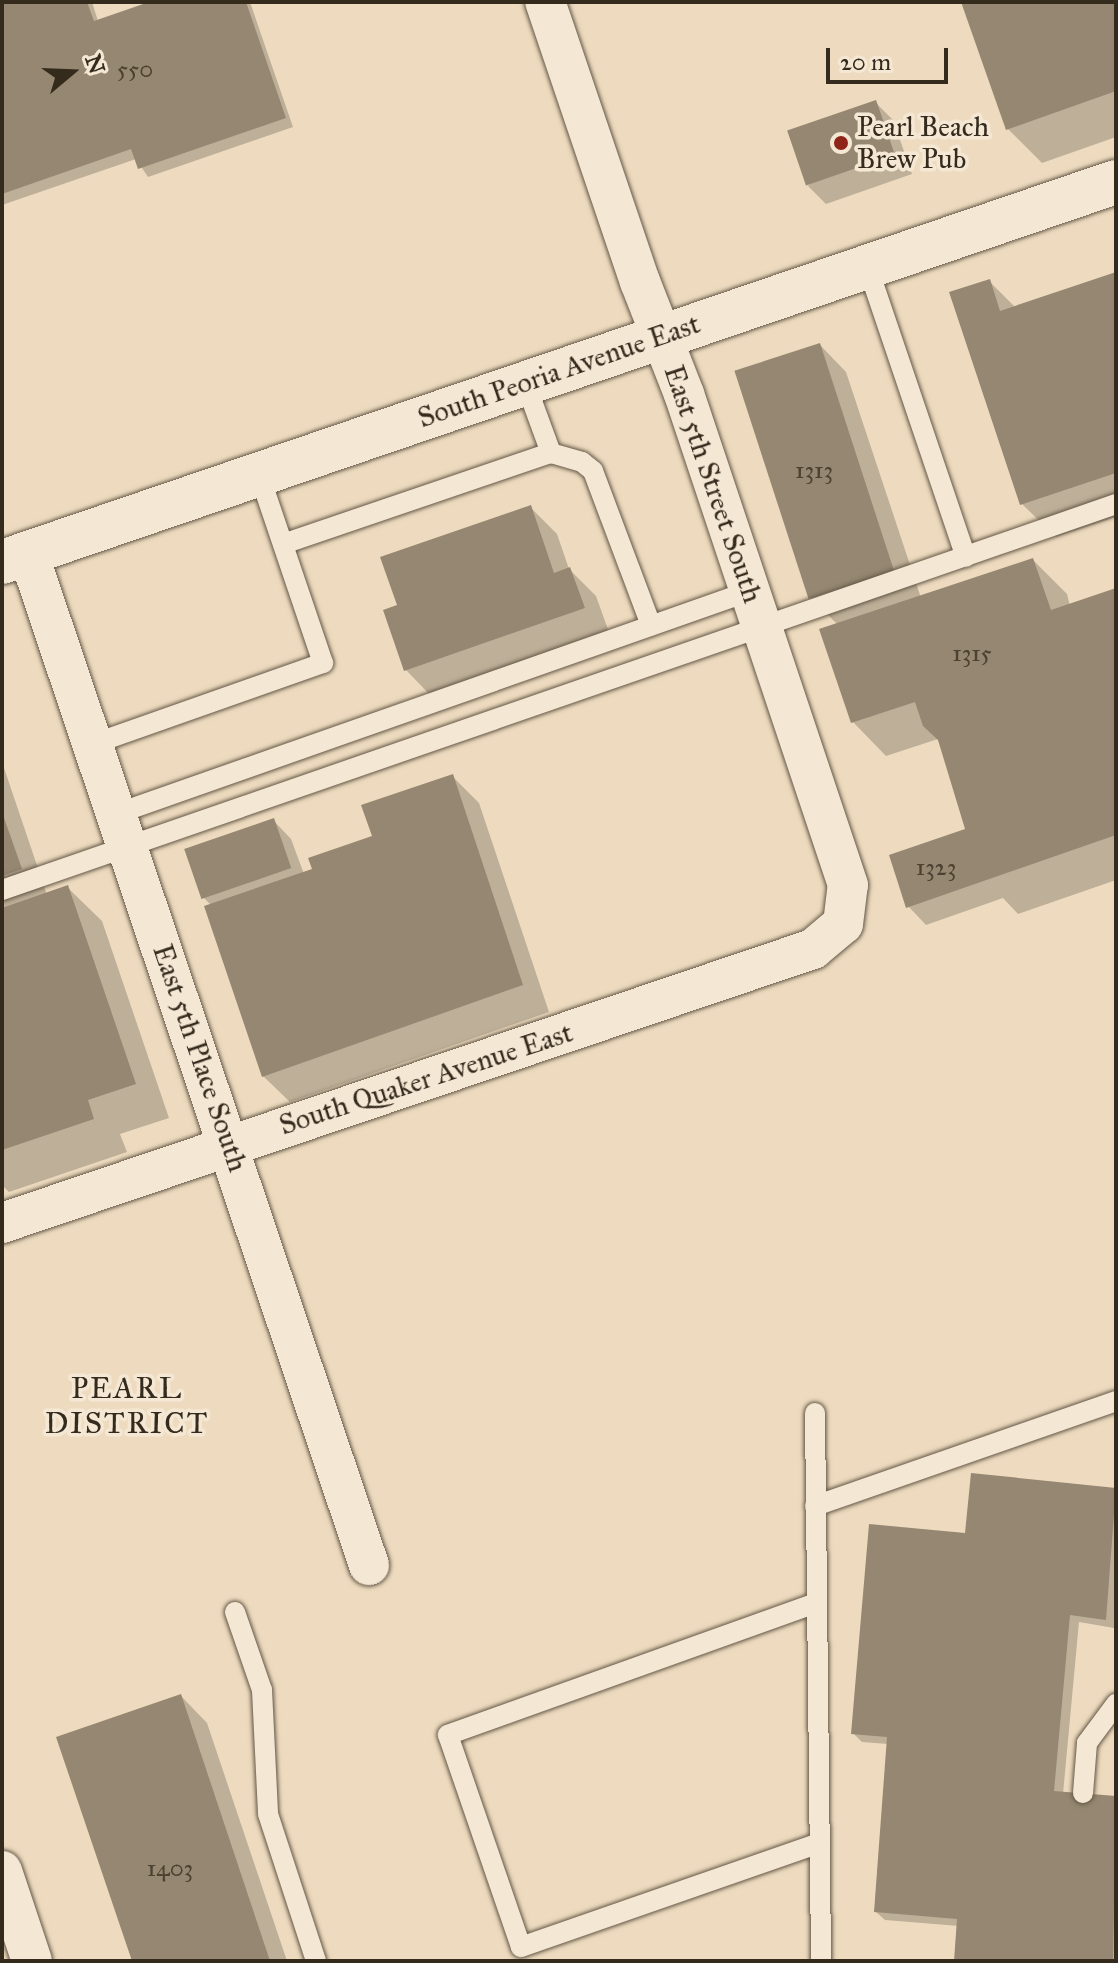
<!DOCTYPE html>
<style>
body{margin:0}
#map{position:relative;width:1118px;height:1963px;overflow:hidden;background:#eedbbf;font-family:"IM FELL Great Primer",serif}
div>[style]{position:absolute}
[style*='--x']{left:calc(var(--x)*1px);top:calc(var(--y)*1px);width:calc(var(--w)*1px);rotate:calc(var(--a)*1deg)}
.shadow>*{inset:0;background:#0003}
.building>*{inset:0;background:#958771;transform-origin:0 0}
.roads{filter:drop-shadow(0 0 2px #635746) drop-shadow(0 0 2px #635746)}
.service>*{height:20px;margin:-10px;padding:0 10px;transform-origin:10px;border-radius:10px;background:#f4e8d5}
.minor>*{height:40px;margin:-20px;padding:0 20px;transform-origin:20px;border-radius:20px;background:#f4e8d5}
.secondary>*{height:44px;margin:-22px;padding:0 22px;transform-origin:22px;border-radius:22px;background:#f4e8d5}
.dots>*{width:22px;height:22px;translate:-50% -50%;box-sizing:border-box;border:4px solid #f4e8d5;border-radius:50%}
span{translate:-50% -50%;white-space:nowrap;text-align:center;line-height:1.15;-webkit-text-stroke:7px #f4e8d5;paint-order:stroke}
.number-label{font-size:24px;color:#4d4232}
.number-label span{-webkit-text-stroke-width:0}
.poi-label{font-size:28px;color:#352b1d}
.left{translate:0 -50%;text-align:left}
.street-label{font-size:28px;color:#352b1d}
.neighbourhood-label{font-size:30px;color:#352b1d;letter-spacing:2px}
.frame{position:absolute;inset:0;border:4px solid #352b1d;pointer-events:none}
.north{position:absolute;left:32px;top:32px;width:80px;height:80px;-webkit-text-stroke:6px #f4e8d5;paint-order:stroke;rotate:71deg;font-size:22px;font-weight:700;line-height:32px;text-align:center;color:#352b1d}
.north::after{content:'';display:block;margin:auto;width:28px;height:36px;background:#352b1d;clip-path:polygon(50% 0,100% 100%,50% 72%,0 100%)}
.scale{position:absolute;left:826px;top:48px;width:122px;height:36px;box-sizing:border-box;border:4px solid #352b1d;border-top:0;padding-left:10px;font-size:24px;line-height:28px;white-space:nowrap;color:#352b1d;-webkit-text-stroke:6px #f4e8d5;paint-order:stroke}
</style>
<div id="map">
<div class="shadow">
<div style="clip-path:polygon(2px 2px,92px 2px,98px 21px,155px 2px,250px 2px,293px 127px,148px 177px,136px 159px,2px 205px)"></div>
<div style="clip-path:polygon(963px 2px,1116px 2px,1116px 137px,1042px 163px,1008px 129px)"></div>
<div style="clip-path:polygon(875px 102px,893px 120px,912px 174px,826px 204px,808px 186px)"></div>
<div style="clip-path:polygon(1116px 274px,1116px 517px,1056px 537px,1022px 504px,989px 281px,1015px 307px)"></div>
<div style="clip-path:polygon(820px 345px,846px 372px,921px 598px,1033px 560px,1067px 594px,1070px 606px,1116px 590px,1116px 880px,1018px 914px,1003px 898px,926px 925px,908px 906px,971px 838px,938px 739px,886px 756px,853px 722px,838px 625px,811px 598px)"></div>
<div style="clip-path:polygon(530px 507px,557px 534px,569px 569px,596px 596px,610px 635px,432px 697px,406px 670px,399px 606px)"></div>
<div style="clip-path:polygon(2px 762px,47px 895px,68px 888px,102px 921px,169px 1118px,120px 1134px,127px 1152px,9px 1192px,2px 1185px)"></div>
<div style="clip-path:polygon(452px 776px,479px 803px,549px 1012px,290px 1102px,263px 1076px,212px 906px,203px 897px,273px 820px,291px 839px,304px 874px,374px 838px)"></div>
<div style="clip-path:polygon(973px 1476px,1116px 1490px,1114px 1628px,1079px 1622px,1063px 1794px,1116px 1798px,1116px 1961px,956px 1961px,959px 1926px,885px 1920px,876px 1912px,888px 1744px,862px 1742px,853px 1733px,967px 1535px)"></div>
<div style="clip-path:polygon(181px 1696px,207px 1723px,287px 1961px,134px 1961px)"></div>
</div>
<div class="building">
<div style="clip-path:polygon(2px 2px,87px 2px,94px 21px,149px 2px,246px 2px,286px 118px,138px 169px,131px 149px,2px 194px)"></div>
<div style="clip-path:polygon(961px 2px,1116px 2px,1116px 91px,1006px 130px)"></div>
<div style="left:876px;top:100px;width:58px;height:94px;rotate:71deg"></div>
<div style="clip-path:polygon(1116px 272px,1116px 473px,1020px 505px,949px 292px,990px 279px,1000px 311px)"></div>
<div style="left:820px;top:343px;width:240px;height:90px;rotate:72deg"></div>
<div style="clip-path:polygon(531px 505px,554px 573px,570px 567px,585px 608px,404px 671px,383px 610px,397px 605px,380px 557px)"></div>
<div style="clip-path:polygon(1033px 558px,1051px 610px,1116px 588px,1116px 835px,906px 908px,889px 855px,965px 829px,938px 740px,923px 726px,915px 702px,851px 723px,819px 629px)"></div>
<div style="clip-path:polygon(453px 774px,523px 985px,262px 1077px,204px 906px,312px 869px,308px 858px,372px 836px,361px 805px)"></div>
<div style="clip-path:polygon(2px 812px,22px 869px,2px 876px)"></div>
<div style="left:274px;top:818px;width:53px;height:95px;rotate:71deg"></div>
<div style="clip-path:polygon(68px 885px,136px 1084px,88px 1100px,94px 1119px,2px 1150px,2px 908px)"></div>
<div style="clip-path:polygon(971px 1473px,1116px 1488px,1106px 1620px,1070px 1615px,1054px 1791px,1116px 1796px,1113px 1961px,954px 1961px,957px 1919px,874px 1912px,887px 1737px,851px 1734px,869px 1524px,965px 1533px)"></div>
<div style="clip-path:polygon(181px 1694px,270px 1961px,132px 1961px,56px 1737px)"></div>
</div>
<div class="roads">
<div class="service">
<div style="--x:867;--y:265;--w:308;--a:71.3"></div>
<div style="--x:525;--y:382;--w:76;--a:69.9"></div>
<div style="--x:283;--y:544;--w:283;--a:-18.8"></div>
<div style="--x:551;--y:453;--w:32;--a:16"></div>
<div style="--x:582;--y:462;--w:14;--a:39"></div>
<div style="--x:593;--y:471;--w:165;--a:69.4"></div>
<div style="--x:93;--y:744;--w:244;--a:-19.4"></div>
<div style="--x:323;--y:663;--w:200;--a:-108.7"></div>
<div style="--x:116;--y:814;--w:672;--a:-19.38"></div>
<div style="--x:2;--y:890;--w:1179;--a:-19.11"></div>
<div style="--x:815;--y:1413;--w:548;--a:89.37"></div>
<div style="--x:815;--y:1506;--w:319;--a:-19.2"></div>
<div style="--x:816;--y:1603;--w:391;--a:160.3"></div>
<div style="--x:448;--y:1735;--w:224;--a:71"></div>
<div style="--x:521;--y:1947;--w:316;--a:-19.2"></div>
<div style="--x:235;--y:1612;--w:83;--a:70.9"></div>
<div style="--x:262;--y:1690;--w:124;--a:87.2"></div>
<div style="--x:268;--y:1814;--w:155;--a:71.9"></div>
<div style="--x:1083;--y:1793;--w:50;--a:-85.4"></div>
<div style="--x:1087;--y:1743;--w:49;--a:-53.4"></div>
</div>
<div class="minor">
<div style="--x:28;--y:553;--w:1068;--a:71.38"></div>
<div style="--x:2;--y:1223;--w:856;--a:-18.67"></div>
<div style="--x:813;--y:949;--w:39;--a:-40"></div>
<div style="--x:843;--y:924;--w:39;--a:-83"></div>
<div style="--x:848;--y:885;--w:518;--a:-108.47"></div>
<div style="--x:684;--y:394;--w:120;--a:-111.4"></div>
<div style="--x:640;--y:282;--w:296;--a:-108.7"></div>
<div style="--x:2;--y:1871;--w:95;--a:71.6"></div>
</div>
<div class="secondary">
<div style="--x:2;--y:562;--w:1177;--a:-18.84"></div>
</div>
</div>
<div class="dots">
<div style="left:841px;top:143px;background:#8f2418"></div>
</div>
<div class="number-label">
<span style="left:135px;top:70px">550</span>
<span style="left:814px;top:471px">1313</span>
<span style="left:972px;top:654px">1315</span>
<span style="left:936px;top:868px">1323</span>
<span style="left:170px;top:1869px">1403</span>
</div>
<div class="poi-label">
<span class="left" style="left:857px;top:143px">Pearl Beach<br>Brew Pub</span>
</div>
<div class="street-label">
<span style="left:559px;top:371px;rotate:-19deg">South Peoria Avenue East</span>
<span style="left:713px;top:484px;rotate:71deg">East 5th Street South</span>
<span style="left:200px;top:1058px;rotate:71deg">East 5th Place South</span>
<span style="left:426px;top:1079px;rotate:-18deg">South Quaker Avenue East</span>
</div>
<div class="neighbourhood-label">
<span style="left:127px;top:1405px">PEARL<br>DISTRICT</span>
</div>
<div class="frame"></div>
<div class="north">N</div>
<div class="scale">20 m</div>
</div>
